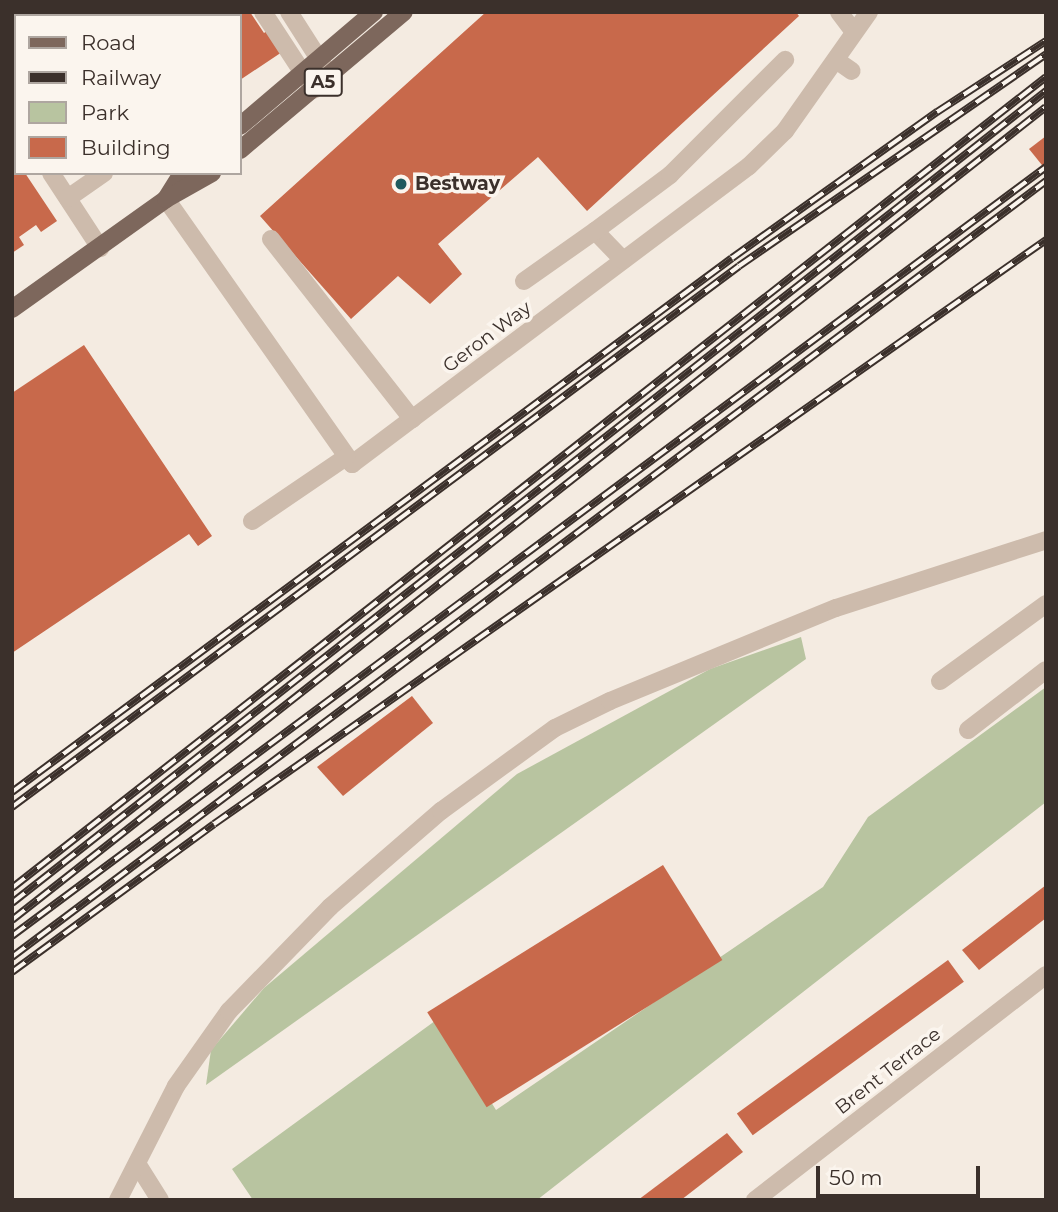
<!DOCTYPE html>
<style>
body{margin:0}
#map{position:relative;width:1058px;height:1212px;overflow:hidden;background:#f4ebe1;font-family:Montserrat,sans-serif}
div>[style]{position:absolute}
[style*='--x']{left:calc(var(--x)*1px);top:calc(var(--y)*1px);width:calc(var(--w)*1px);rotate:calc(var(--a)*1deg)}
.green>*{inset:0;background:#b8c4a0}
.building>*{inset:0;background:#c8694b;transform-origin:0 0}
.minor>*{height:18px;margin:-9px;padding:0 9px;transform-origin:9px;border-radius:9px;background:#cdbbac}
.major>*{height:18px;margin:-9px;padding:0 9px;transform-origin:9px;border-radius:9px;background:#7d675c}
.rail>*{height:8px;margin-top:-4px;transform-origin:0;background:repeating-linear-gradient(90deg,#fbf5ee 0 16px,#3b302b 0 32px);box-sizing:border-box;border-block:2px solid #3b302b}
.dots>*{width:19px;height:19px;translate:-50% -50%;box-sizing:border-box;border:4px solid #fbf5ee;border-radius:50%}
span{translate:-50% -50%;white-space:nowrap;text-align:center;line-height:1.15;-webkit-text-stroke:7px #fbf5ee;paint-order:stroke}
.shield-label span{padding:2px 5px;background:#fbf5ee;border:2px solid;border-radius:5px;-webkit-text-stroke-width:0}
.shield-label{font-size:18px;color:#3b302b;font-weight:700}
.poi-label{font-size:19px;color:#3b302b;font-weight:700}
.left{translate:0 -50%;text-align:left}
.street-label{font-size:19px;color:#3b302b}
.frame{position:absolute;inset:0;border:14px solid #3b302b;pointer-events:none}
.legend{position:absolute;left:14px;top:14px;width:228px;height:161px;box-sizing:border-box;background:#fbf5ee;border:2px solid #aea6a0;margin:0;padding:9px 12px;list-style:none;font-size:21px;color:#3b302b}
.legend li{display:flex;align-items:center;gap:14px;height:35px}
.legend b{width:35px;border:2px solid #aea6a0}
.scale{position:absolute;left:816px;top:1166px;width:164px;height:32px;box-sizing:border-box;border:4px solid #3b302b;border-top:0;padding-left:9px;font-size:21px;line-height:24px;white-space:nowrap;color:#3b302b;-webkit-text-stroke:5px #fbf5ee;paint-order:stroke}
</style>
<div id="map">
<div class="green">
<div style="clip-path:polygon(801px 637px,806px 659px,206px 1085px,211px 1050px,264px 988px,517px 774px,710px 669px)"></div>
<div style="clip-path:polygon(1046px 687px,1046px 802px,537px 1200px,253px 1200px,232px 1169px,439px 1018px,496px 1110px,823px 887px,868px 817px)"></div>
</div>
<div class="building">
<div style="clip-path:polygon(12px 12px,46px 12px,16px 16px,12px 37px)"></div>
<div style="clip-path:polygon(117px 12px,157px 12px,152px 16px)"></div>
<div style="clip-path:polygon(203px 12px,250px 12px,264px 33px,271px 28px,285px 50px,240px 80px,240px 16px)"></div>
<div style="clip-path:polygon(486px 12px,796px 12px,799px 16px,587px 211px,538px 157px,438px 244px,462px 274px,430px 304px,398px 276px,351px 319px,260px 216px)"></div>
<div style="clip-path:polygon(1046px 136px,1046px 170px,1029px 149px)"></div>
<div style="clip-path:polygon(12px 155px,16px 173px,25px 173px,57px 221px,41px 232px,36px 225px,19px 237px,24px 245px,12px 253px)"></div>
<div style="clip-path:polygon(84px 345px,212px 536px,198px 546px,189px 534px,12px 653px,12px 393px)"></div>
<div style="clip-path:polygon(412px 696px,433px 723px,343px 796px,317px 767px)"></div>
<div style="left:663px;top:865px;width:112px;height:278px;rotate:58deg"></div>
<div style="clip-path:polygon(1046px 885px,1046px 918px,979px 970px,962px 950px)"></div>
<div style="left:948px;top:960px;width:27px;height:261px;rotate:54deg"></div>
<div style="clip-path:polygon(727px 1133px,743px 1152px,681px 1200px,638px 1200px)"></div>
</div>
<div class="minor">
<div style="--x:174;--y:12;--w:4;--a:63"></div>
<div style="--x:263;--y:12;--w:93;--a:56.8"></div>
<div style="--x:289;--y:12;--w:76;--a:57.4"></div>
<div style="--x:839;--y:12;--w:25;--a:53"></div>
<div style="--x:836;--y:60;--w:19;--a:35"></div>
<div style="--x:12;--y:88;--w:4;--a:-27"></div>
<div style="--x:12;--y:124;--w:6;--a:51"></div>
<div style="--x:51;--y:173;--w:90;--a:56.8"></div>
<div style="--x:68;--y:198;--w:44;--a:-34.8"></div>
<div style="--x:166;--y:199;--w:324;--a:54.9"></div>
<div style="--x:352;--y:464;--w:496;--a:-36.9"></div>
<div style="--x:749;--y:166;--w:50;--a:-44.2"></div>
<div style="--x:785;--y:131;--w:146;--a:-54.8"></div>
<div style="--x:271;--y:239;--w:229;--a:51.9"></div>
<div style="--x:623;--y:260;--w:40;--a:-134"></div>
<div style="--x:595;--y:231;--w:94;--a:-36.7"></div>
<div style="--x:670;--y:175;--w:163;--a:-45"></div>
<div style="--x:524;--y:281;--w:87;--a:-35.2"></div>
<div style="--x:252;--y:521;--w:114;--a:-34.2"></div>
<div style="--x:940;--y:681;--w:131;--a:-36"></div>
<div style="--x:968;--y:730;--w:98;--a:-37.6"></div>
<div style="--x:138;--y:1165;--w:41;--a:57.8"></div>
<div style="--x:118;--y:1200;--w:128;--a:-63"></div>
<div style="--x:176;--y:1086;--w:92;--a:-54.8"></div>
<div style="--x:229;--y:1011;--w:145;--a:-45.8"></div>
<div style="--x:330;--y:907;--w:147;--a:-40.9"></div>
<div style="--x:441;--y:811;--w:141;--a:-36.1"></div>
<div style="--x:555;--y:728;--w:61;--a:-26.1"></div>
<div style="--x:610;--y:701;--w:244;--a:-22.4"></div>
<div style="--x:836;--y:608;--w:221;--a:-17.9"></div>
<div style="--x:755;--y:1200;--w:368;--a:-37.7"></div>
</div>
<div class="major">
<div style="--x:240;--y:126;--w:176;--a:-40.4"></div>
<div style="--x:240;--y:150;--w:214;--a:-40.1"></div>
<div style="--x:166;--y:199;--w:31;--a:-58"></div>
<div style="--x:12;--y:309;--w:189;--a:-35.5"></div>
<div style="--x:166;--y:199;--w:53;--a:-29.5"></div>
</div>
<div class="rail">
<div style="--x:12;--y:792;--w:896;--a:-36.56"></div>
<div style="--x:732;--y:258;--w:252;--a:-35.5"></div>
<div style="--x:937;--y:112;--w:130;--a:-33.1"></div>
<div style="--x:12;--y:807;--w:906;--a:-36.65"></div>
<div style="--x:739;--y:266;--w:373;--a:-34.6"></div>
<div style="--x:12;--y:888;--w:1314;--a:-38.11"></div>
<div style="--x:12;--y:903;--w:1315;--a:-38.14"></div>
<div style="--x:12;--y:920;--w:1315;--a:-38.18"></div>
<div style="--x:12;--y:936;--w:1289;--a:-36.64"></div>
<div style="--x:12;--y:957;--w:1293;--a:-36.89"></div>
<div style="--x:12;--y:972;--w:250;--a:-36.2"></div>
<div style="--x:214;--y:824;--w:1017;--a:-35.07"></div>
</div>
<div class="dots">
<div style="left:401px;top:184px;background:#1f5a5e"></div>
</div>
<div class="shield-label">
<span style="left:323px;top:82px">A5</span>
</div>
<div class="poi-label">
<span class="left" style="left:415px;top:184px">Bestway</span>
</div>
<div class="street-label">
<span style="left:487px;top:337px;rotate:-37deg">Geron Way</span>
<span style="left:888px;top:1071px;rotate:-38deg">Brent Terrace</span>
</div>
<div class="frame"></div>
<ul class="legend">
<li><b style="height:9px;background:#7d675c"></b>Road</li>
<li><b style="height:9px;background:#3b302b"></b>Railway</li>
<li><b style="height:19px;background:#b8c4a0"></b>Park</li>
<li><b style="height:19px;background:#c8694b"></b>Building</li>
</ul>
<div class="scale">50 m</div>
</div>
